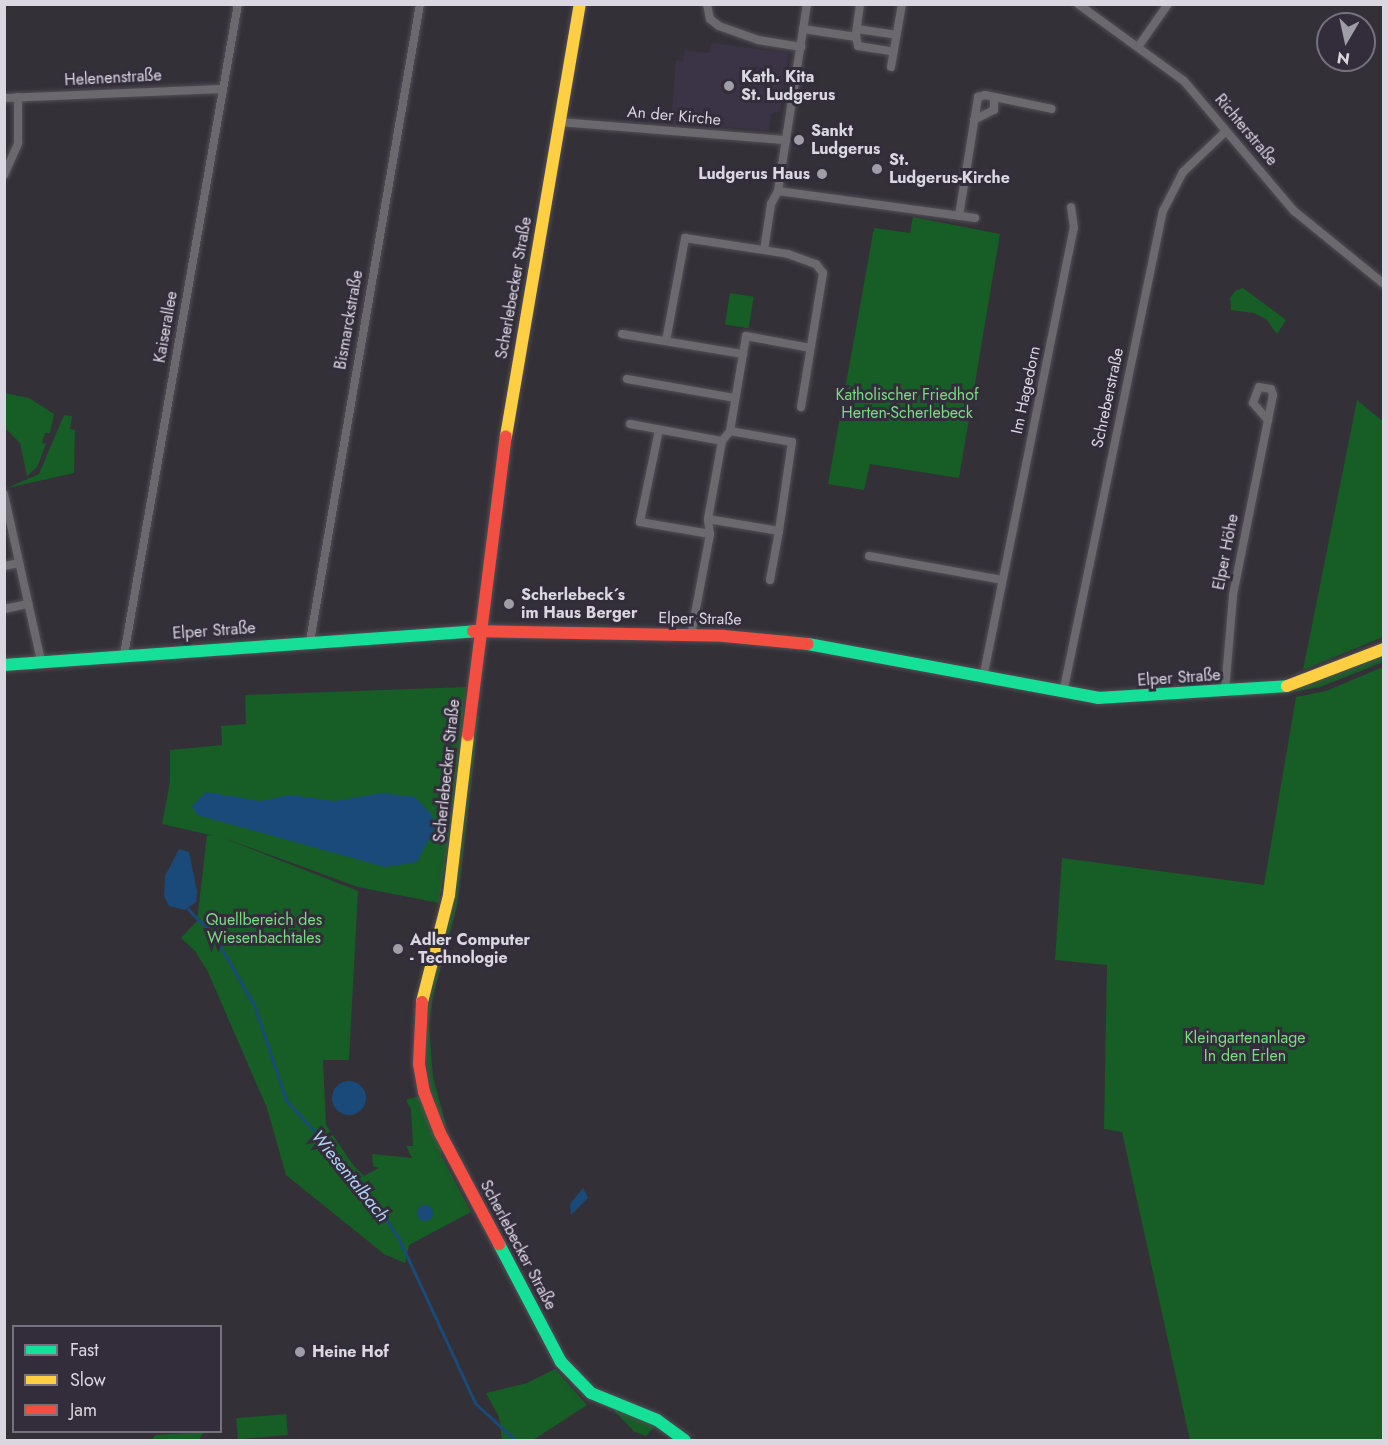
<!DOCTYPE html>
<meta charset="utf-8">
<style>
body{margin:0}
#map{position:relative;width:1388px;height:1445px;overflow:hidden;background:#343038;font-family:Jost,sans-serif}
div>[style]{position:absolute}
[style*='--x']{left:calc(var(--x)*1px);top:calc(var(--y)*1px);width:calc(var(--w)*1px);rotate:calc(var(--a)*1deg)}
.built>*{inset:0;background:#3b3346}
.green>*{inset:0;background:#175d26;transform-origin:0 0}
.water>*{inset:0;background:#1a4a79}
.round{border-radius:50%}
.stream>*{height:3px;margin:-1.5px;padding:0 1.5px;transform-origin:1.5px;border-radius:1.5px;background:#1a4a79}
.roads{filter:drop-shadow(0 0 2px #514e56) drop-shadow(0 0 2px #514e56)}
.street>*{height:8px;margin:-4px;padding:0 4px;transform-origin:4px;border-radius:4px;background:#6b696e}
.fast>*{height:12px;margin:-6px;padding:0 6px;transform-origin:6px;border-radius:6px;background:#16e098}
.slow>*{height:12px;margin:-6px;padding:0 6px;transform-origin:6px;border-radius:6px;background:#ffcf43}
.jam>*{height:12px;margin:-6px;padding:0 6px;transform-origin:6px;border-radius:6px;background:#f24e42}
.dots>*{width:16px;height:16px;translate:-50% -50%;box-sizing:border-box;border:3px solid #332d3b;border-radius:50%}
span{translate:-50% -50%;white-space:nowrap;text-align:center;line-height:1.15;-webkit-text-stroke:6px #332d3b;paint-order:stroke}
.poi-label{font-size:16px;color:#dbd7e1;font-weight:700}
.left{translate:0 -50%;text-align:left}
.right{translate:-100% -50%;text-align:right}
.street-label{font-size:16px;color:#dbd7e1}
.park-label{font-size:16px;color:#79dc82}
.water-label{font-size:18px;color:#afd1f5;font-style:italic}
.frame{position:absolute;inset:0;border:6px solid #dbd7e1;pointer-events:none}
.legend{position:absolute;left:12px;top:1325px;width:210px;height:108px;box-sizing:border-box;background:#332d3b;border:2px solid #76717d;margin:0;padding:8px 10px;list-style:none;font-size:18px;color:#dbd7e1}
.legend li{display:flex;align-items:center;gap:12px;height:30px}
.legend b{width:30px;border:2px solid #76717d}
.north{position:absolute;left:1316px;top:12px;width:60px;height:60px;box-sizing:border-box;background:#332d3b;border:2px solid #76717d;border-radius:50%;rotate:189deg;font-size:16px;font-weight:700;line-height:24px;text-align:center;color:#dbd7e1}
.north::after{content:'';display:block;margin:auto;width:21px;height:27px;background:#a19da6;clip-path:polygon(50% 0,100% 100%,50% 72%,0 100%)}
</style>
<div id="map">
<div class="built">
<div style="clip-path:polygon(712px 43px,789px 53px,780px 111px,771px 114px,769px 130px,671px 123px,676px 60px,683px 61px,685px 51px,709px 53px)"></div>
</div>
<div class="green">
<div style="clip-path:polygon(913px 217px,1000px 234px,959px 478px,870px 464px,864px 490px,828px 484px,874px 228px,910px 233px)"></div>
<div style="clip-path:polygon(1243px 288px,1286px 320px,1277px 334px,1266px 319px,1254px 313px,1231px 310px,1230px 298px,1235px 291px)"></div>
<div style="left:730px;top:293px;width:24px;height:32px;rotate:9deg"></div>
<div style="clip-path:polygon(4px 393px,29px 398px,54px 414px,50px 433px,45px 433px,42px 443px,46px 444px,37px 467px,27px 476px,20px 443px,5px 428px)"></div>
<div style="clip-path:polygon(1357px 400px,1381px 420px,1383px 418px,1383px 637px,1303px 670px)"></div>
<div style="clip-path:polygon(64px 415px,72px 416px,70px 429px,75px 430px,74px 473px,7px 488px,39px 474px)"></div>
<div style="clip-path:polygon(1383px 653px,1383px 662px,1320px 687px,1280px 694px,1214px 698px,1278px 692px)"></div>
<div style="clip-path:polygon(1383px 667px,1383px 1440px,1190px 1440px,1122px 1132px,1104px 1129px,1107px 965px,1055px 960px,1062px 858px,1264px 885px,1296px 697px,1326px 691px)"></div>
<div style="clip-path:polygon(466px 687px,458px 782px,439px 903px,358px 887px,221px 837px,358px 891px,349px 1060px,323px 1060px,326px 1125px,353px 1165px,364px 1176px,379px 1168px,373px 1166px,372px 1154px,412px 1158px,406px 1146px,413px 1146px,411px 1109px,406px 1100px,419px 1096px,442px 1147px,441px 1155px,471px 1212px,409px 1245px,405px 1263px,384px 1254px,286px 1175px,267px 1108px,208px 972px,195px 951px,181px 938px,197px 921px,207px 835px,215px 836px,162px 824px,170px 782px,170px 750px,222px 745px,221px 726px,246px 724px,245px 695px)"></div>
<div style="clip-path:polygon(474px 715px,479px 716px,457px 906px,433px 996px,429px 1026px,433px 1077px,447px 1129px,432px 1104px,422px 1032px)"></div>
<div style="clip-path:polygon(555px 1369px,587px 1405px,533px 1440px,502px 1440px,499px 1417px,486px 1393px,527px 1383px)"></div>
<div style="clip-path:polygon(611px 1408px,656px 1425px,646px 1436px,635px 1432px)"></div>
<div style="left:286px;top:1414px;width:21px;height:50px;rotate:85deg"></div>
<div style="clip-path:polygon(204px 1432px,199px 1440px,152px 1440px,155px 1435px)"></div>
</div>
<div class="water">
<div style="clip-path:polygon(206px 792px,260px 801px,290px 795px,335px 801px,382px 793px,415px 797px,432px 815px,435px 827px,417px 862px,385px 867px,197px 815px,192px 806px)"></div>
<div style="clip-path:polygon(179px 849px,189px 852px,197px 891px,196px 902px,185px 910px,169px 906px,164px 896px,165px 876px)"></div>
<div class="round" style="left:332px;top:1081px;width:34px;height:34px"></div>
<div style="clip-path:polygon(583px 1188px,588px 1198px,571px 1215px,570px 1204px)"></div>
<div class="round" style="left:417px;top:1205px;width:16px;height:16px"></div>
</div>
<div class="stream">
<div style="--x:188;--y:909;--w:39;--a:46"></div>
<div style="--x:215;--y:937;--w:78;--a:60.2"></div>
<div style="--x:254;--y:1005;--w:100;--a:71.4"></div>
<div style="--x:286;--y:1100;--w:115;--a:47.8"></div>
<div style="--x:363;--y:1185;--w:65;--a:56.3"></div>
<div style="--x:399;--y:1239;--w:181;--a:65.1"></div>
<div style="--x:475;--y:1403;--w:54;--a:42.8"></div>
</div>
<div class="roads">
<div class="street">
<div style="--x:707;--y:4;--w:15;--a:79"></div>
<div style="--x:710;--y:19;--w:11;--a:38"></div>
<div style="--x:719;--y:26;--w:41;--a:19.7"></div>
<div style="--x:758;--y:40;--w:44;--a:9.2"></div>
<div style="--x:1078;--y:4;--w:131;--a:36"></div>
<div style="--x:1184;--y:81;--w:170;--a:49.8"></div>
<div style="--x:1294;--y:211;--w:116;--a:39"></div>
<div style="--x:803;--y:29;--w:54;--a:8.6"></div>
<div style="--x:856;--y:37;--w:9;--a:77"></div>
<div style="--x:858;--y:46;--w:36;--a:9"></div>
<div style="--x:857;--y:29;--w:40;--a:8.5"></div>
<div style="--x:856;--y:33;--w:29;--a:-82"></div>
<div style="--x:1138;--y:47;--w:52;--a:-55.1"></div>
<div style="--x:891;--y:67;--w:64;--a:-80.1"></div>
<div style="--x:4;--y:98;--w:219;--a:-2.4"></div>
<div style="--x:974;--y:120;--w:22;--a:-27"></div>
<div style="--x:994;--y:110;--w:10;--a:-90"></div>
<div style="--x:560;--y:122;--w:227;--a:4.6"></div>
<div style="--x:4;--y:175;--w:35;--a:-66"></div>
<div style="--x:18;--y:143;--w:46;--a:-90"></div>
<div style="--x:778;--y:191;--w:199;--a:7.8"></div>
<div style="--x:959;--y:216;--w:121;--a:-80.9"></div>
<div style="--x:978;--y:97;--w:7;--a:-16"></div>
<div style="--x:985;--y:95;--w:68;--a:11.8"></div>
<div style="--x:764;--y:250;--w:47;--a:-81.3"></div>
<div style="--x:771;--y:204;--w:15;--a:-62"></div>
<div style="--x:778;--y:191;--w:189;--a:-81.2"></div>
<div style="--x:622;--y:334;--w:123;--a:9.4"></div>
<div style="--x:666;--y:341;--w:105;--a:-79.5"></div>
<div style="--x:685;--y:238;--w:104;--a:8.8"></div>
<div style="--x:788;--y:254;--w:30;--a:20"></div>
<div style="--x:816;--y:264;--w:11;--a:52"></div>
<div style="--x:823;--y:273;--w:136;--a:99.3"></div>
<div style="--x:627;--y:379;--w:110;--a:10"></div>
<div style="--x:630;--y:424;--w:94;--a:10.5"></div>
<div style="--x:659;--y:430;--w:94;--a:101.7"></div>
<div style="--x:640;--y:522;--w:71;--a:9.7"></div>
<div style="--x:4;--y:494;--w:171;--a:77.5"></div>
<div style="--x:708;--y:519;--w:72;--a:9.6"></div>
<div style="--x:779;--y:531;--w:90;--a:-81.7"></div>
<div style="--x:792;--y:442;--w:63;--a:-169.9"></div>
<div style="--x:869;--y:556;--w:135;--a:10.2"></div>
<div style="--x:4;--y:566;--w:15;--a:-11"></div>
<div style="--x:770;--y:580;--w:50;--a:-79.6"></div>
<div style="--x:4;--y:609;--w:25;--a:-12"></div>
<div style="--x:691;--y:635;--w:103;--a:-79.3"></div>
<div style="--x:710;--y:534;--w:15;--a:-98"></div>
<div style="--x:708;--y:519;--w:79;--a:-79.8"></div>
<div style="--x:722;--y:441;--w:13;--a:-51"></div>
<div style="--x:730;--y:431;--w:96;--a:-80.4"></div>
<div style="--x:746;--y:336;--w:65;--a:10.6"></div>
<div style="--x:310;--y:641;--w:646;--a:-80.2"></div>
<div style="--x:124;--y:655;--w:661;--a:-80.07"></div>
<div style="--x:983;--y:678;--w:459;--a:-78.6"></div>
<div style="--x:1074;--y:228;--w:21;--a:-98"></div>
<div style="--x:1225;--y:691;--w:96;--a:-85.2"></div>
<div style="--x:1233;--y:595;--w:204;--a:-78.7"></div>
<div style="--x:1273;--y:395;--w:6;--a:-108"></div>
<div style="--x:1271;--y:389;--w:12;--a:-171"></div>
<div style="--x:1259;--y:387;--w:17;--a:111"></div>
<div style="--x:1253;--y:403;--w:23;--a:49"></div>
<div style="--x:1063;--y:693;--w:492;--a:-78.3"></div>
<div style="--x:1163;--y:211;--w:44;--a:-62.9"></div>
<div style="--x:1183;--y:172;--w:59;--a:-43.6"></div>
</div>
<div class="fast">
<div style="--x:808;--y:644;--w:295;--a:10.5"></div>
<div style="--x:1098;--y:698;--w:189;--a:-3.6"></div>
<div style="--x:4;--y:665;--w:470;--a:-4.1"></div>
<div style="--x:499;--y:1244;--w:133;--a:62.3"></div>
<div style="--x:561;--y:1362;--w:43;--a:45.9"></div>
<div style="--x:591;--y:1393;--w:71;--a:22.2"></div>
<div style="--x:657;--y:1420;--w:34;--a:36"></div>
</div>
<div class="slow">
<div style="--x:506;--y:436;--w:438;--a:-80.3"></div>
<div style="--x:1287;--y:686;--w:104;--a:-20.9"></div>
<div style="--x:422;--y:1002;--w:110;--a:-75.8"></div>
<div style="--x:449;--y:895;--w:161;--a:-83.2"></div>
</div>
<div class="jam">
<div style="--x:473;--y:631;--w:251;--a:1.1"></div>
<div style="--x:724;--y:636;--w:84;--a:5.4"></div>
<div style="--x:468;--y:735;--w:301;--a:-82.8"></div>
<div style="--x:422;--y:1002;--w:62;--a:92.8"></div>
<div style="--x:419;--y:1064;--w:28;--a:80"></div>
<div style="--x:424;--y:1092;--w:44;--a:68.7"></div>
<div style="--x:440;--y:1133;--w:126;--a:62"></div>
</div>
</div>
<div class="dots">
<div style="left:729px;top:86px;background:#a19da6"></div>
<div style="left:799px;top:140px;background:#a19da6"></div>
<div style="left:877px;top:169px;background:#a19da6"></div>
<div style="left:822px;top:174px;background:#a19da6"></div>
<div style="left:509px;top:604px;background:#a19da6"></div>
<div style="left:398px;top:949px;background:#a19da6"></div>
<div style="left:300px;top:1352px;background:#a19da6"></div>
</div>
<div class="poi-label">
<span class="left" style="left:741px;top:86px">Kath. Kita<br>St. Ludgerus</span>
<span class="left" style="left:811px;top:140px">Sankt<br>Ludgerus</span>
<span class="left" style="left:889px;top:169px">St.<br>Ludgerus-Kirche</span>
<span class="right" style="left:810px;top:174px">Ludgerus Haus</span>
<span class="left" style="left:521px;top:604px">Scherlebeck´s<br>im Haus Berger</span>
<span class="left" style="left:410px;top:949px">Adler Computer<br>- Technologie</span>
<span class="left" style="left:312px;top:1352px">Heine Hof</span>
</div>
<div class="street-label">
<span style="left:113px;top:78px;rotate:-3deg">Helenenstraße</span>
<span style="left:674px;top:116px;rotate:5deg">An der Kirche</span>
<span style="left:1246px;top:130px;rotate:50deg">Richterstraße</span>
<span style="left:514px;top:288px;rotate:-80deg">Scherlebecker Straße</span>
<span style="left:349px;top:320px;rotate:-80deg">Bismarckstraße</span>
<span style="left:166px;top:327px;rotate:-80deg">Kaiserallee</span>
<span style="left:1026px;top:390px;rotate:-78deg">Im Hagedorn</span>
<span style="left:1108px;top:398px;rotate:-78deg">Schreberstraße</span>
<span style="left:1226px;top:552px;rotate:-79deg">Elper Höhe</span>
<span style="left:700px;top:619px;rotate:1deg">Elper Straße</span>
<span style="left:214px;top:631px;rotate:-4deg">Elper Straße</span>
<span style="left:1179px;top:678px;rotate:-4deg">Elper Straße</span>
<span style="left:447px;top:771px;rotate:-84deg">Scherlebecker Straße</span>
<span style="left:518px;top:1245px;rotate:62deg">Scherlebecker Straße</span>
</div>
<div class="park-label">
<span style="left:907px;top:404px">Katholischer Friedhof<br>Herten-Scherlebeck</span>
<span style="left:264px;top:929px">Quellbereich des<br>Wiesenbachtales</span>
<span style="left:1245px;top:1047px">Kleingartenanlage<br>In den Erlen</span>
</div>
<div class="water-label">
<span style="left:350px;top:1176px;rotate:51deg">Wiesentalbach</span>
</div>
<div class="frame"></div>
<ul class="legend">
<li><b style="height:8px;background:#16e098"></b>Fast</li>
<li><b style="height:8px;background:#ffcf43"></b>Slow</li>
<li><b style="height:8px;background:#f24e42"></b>Jam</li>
</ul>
<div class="north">N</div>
</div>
